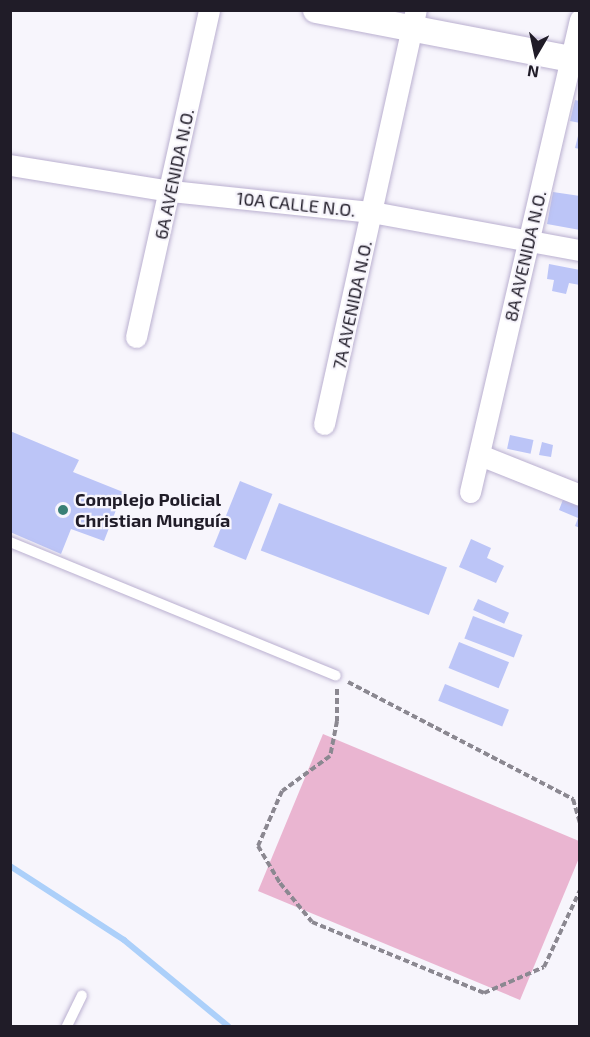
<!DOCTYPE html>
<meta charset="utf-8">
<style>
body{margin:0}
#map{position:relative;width:590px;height:1037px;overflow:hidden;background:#f7f5fc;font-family:"Exo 2",sans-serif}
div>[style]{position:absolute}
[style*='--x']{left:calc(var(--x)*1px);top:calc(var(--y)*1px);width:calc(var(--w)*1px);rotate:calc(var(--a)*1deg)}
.green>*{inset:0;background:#eab5d1}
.stream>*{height:6px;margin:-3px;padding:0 3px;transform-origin:3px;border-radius:3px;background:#acd0fa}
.building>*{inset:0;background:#bcc5f7;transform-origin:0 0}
.path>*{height:4px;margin-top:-2px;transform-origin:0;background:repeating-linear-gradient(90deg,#8b8891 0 6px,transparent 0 9px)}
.roads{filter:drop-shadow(0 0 2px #bab0d0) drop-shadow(0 0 2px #bab0d0)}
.service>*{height:10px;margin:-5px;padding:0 5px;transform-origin:5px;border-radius:5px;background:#fff}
.minor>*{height:21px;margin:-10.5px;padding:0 10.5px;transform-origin:10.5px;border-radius:10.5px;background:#fff}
.tertiary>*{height:26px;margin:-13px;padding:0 13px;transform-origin:13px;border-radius:13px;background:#fff}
.dots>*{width:16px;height:16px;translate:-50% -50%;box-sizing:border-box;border:3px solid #f7f5fc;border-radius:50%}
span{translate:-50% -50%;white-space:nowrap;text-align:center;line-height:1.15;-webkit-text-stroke:4.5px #f7f5fc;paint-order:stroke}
.street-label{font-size:18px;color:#201c28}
.poi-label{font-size:18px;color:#201c28;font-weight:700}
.left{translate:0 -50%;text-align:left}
.frame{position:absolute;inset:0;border:12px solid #201c28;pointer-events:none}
.north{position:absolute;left:506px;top:24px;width:60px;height:60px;-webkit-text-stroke:4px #f7f5fc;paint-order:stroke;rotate:189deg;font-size:16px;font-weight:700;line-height:24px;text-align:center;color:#201c28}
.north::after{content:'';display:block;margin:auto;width:21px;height:27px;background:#201c28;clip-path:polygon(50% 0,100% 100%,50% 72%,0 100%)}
</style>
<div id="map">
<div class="green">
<div style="clip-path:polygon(323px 734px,579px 841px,579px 858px,520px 1000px,258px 891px)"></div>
</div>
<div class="stream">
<div style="--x:10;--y:866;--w:136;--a:33"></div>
<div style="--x:124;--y:940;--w:135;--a:39.6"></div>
</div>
<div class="building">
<div style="clip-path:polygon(575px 100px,580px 101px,580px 123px,570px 121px)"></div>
<div style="clip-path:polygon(579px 132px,580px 133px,580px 149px,575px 148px)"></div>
<div style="clip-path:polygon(553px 192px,580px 196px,580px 230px,547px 224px)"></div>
<div style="clip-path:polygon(549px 264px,580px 270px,580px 285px,569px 283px,566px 294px,552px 291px,554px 280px,547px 279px)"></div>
<div style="clip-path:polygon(10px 431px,79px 460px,73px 472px,123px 492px,104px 541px,71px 529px,61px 554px,10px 532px)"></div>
<div style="left:510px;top:435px;width:24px;height:14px;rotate:12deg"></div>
<div style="clip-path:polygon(542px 442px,553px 445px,551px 457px,539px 455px)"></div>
<div style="left:240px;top:481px;width:35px;height:71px;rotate:22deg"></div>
<div style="clip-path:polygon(564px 497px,580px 504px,580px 528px,575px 526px,578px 518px,559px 510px)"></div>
<div style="left:279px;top:503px;width:180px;height:51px;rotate:21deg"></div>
<div style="clip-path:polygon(471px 539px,491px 548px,487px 558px,504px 566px,496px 583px,459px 567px)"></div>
<div style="left:478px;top:599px;width:34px;height:12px;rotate:24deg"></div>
<div style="left:473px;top:616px;width:53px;height:24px;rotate:21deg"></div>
<div style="left:459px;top:642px;width:54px;height:28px;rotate:22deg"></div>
<div style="left:445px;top:684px;width:69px;height:18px;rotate:22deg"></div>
</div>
<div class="path">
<div style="--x:348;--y:682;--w:254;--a:27.5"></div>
<div style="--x:573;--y:799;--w:25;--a:74"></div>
<div style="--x:337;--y:689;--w:32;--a:90"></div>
<div style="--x:337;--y:721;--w:36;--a:101"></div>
<div style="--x:330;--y:756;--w:59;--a:143.9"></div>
<div style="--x:282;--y:791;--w:60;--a:113.6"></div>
<div style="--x:258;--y:846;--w:43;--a:59.3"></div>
<div style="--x:280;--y:883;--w:50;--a:50.6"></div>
<div style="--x:312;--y:922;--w:186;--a:22.4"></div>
<div style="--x:484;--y:993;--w:65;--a:-23.4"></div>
<div style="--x:544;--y:967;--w:85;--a:-64.9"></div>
</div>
<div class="roads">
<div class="service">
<div style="--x:10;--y:542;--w:352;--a:22.3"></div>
<div style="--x:67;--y:1026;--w:34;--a:-64"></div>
</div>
<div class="minor">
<div style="--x:10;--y:165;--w:163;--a:9.2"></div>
<div style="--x:171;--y:191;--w:202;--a:6"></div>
<div style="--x:372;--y:212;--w:211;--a:10.4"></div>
<div style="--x:136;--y:337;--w:335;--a:-77.4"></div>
<div style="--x:324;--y:424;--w:424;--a:-77.5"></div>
<div style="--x:480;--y:455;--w:108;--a:21.8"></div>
<div style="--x:470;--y:492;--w:485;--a:-76.9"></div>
</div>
<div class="tertiary">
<div style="--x:316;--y:10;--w:269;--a:10.9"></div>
</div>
</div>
<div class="dots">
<div style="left:63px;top:510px;background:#397f76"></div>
</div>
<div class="street-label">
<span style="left:174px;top:174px;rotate:-78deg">6A AVENIDA N.O.</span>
<span style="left:296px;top:204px;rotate:6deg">10A CALLE N.O.</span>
<span style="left:525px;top:256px;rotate:-77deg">8A AVENIDA N.O.</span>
<span style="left:352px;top:305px;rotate:-78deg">7A AVENIDA N.O.</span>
</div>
<div class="poi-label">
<span class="left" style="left:75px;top:510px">Complejo Policial<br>Christian Munguía</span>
</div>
<div class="frame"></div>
<div class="north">N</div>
</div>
